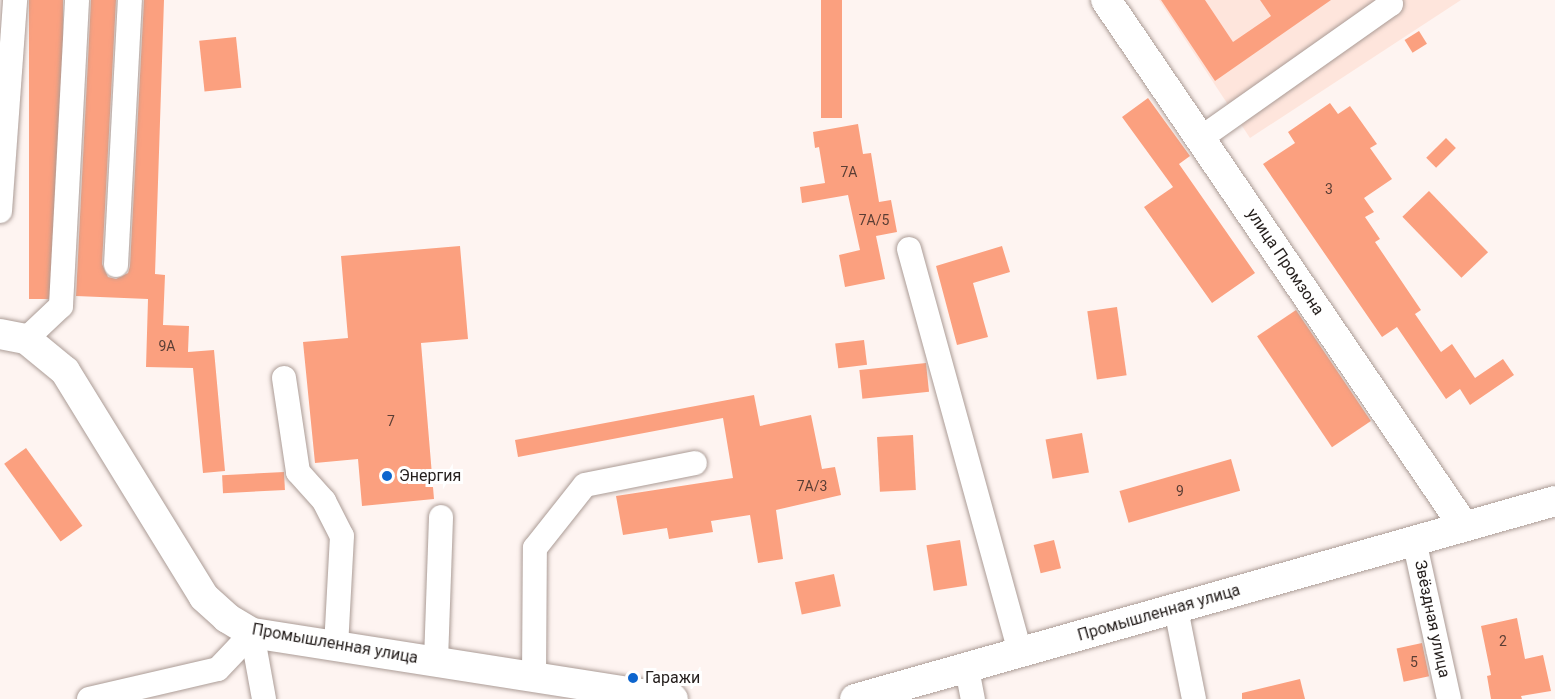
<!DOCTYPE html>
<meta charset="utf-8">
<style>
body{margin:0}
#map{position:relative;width:1555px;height:699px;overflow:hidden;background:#fef4f1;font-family:Roboto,sans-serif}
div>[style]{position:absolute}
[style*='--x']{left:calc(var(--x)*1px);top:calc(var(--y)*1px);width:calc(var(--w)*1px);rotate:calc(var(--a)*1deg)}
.built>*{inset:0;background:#fee5dc}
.building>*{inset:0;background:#fba07f;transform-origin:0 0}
.roads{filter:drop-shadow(0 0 2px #ab9c96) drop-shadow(0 0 2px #ab9c96)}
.minor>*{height:24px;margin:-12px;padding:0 12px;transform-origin:12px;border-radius:12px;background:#fff}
.major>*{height:30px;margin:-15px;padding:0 15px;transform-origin:15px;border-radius:15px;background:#fff}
.dots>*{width:16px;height:16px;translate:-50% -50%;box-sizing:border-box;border:3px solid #fff;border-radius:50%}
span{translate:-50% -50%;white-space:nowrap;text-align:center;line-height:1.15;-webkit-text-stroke:6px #fff;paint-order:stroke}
.number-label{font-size:14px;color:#5a3e35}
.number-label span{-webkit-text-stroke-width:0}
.street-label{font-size:16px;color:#241e1c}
.poi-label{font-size:16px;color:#241e1c}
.left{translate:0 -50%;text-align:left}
</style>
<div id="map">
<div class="built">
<div style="clip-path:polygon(1159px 0,1461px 0,1250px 138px)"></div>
</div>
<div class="building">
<div style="left:29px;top:0;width:34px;height:299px"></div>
<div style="clip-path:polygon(91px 0,116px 0,102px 264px,108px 277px,116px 279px,128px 273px,130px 266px,144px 0,164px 0,155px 274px,165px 275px,163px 325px,189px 326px,188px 352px,214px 350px,225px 471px,203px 473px,193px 368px,146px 367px,148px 299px,76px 296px)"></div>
<div style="left:821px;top:0;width:21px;height:118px"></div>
<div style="clip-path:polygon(1161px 0,1205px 0,1233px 42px,1271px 16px,1260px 0,1331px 0,1215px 81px)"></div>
<div style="left:1419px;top:31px;width:15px;height:17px;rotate:58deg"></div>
<div style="left:236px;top:37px;width:51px;height:37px;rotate:84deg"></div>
<div style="clip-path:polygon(1148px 98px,1190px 156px,1179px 164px,1255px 273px,1212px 303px,1144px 207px,1173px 187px,1122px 117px)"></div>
<div style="clip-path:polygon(1330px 103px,1338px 114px,1350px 106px,1377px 144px,1370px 148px,1392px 179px,1364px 198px,1374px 212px,1365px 217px,1380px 239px,1375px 242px,1421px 310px,1415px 314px,1441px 352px,1452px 344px,1475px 378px,1503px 359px,1514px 375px,1470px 405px,1460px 389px,1446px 399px,1397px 327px,1382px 337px,1263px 164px,1295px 143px,1288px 132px)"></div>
<div style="clip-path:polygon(858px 124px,863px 154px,871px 153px,879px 202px,891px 200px,897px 232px,876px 236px,885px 279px,845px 287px,839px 255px,860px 250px,848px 195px,802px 203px,800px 187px,825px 183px,819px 147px,815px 148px,813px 132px)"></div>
<div style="left:1446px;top:138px;width:14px;height:28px;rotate:45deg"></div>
<div style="left:1429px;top:191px;width:85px;height:37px;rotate:46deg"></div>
<div style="clip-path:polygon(460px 246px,468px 339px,421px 343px,434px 499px,362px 506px,358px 459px,315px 463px,303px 342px,348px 338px,341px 256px)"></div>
<div style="clip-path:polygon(1002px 246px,1010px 272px,973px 283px,988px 337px,957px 345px,936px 266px)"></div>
<div style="left:1117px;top:307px;width:69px;height:30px;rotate:82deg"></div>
<div style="left:1296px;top:310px;width:134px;height:47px;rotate:56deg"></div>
<div style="left:864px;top:340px;width:25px;height:29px;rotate:83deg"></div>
<div style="left:926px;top:363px;width:29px;height:67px;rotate:84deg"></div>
<div style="clip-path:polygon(754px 395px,760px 426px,811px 415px,822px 469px,835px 467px,841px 495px,776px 510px,783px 559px,758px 563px,750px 515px,711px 521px,713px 532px,669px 539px,667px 528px,623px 535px,616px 496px,733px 478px,723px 418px,518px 457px,515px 440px)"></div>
<div style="left:1082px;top:433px;width:40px;height:37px;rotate:80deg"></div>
<div style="left:913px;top:435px;width:55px;height:36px;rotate:87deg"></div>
<div style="left:26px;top:448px;width:96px;height:27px;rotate:54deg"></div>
<div style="left:1231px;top:459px;width:33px;height:116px;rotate:74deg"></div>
<div style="left:284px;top:472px;width:18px;height:62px;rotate:87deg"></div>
<div style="left:960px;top:540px;width:46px;height:34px;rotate:81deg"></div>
<div style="left:1054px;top:540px;width:29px;height:21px;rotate:76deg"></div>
<div style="left:834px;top:574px;width:33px;height:40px;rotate:78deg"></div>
<div style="clip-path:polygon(1517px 618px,1525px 659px,1543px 655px,1551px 691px,1521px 696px,1522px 699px,1491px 699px,1487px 676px,1491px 675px,1481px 626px)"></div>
<div style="left:1422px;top:643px;width:34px;height:26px;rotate:78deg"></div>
<div style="clip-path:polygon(1300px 679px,1305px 699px,1242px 699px,1242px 693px)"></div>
</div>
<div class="roads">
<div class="minor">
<div style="--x:1201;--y:138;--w:232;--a:-35.2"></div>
<div style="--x:1391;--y:4;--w:4;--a:-117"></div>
<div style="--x:0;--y:211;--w:212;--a:-85.9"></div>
<div style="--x:909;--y:249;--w:419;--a:74.6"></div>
<div style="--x:116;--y:265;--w:265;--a:-87"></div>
<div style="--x:26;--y:339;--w:48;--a:-43.3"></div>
<div style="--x:61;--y:306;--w:306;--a:-87"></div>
<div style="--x:284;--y:378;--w:95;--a:81.5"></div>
<div style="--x:298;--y:472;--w:39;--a:48"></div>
<div style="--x:324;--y:501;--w:39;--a:63"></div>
<div style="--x:342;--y:536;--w:110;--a:93.1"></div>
<div style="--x:1414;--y:540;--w:163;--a:77.6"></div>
<div style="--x:1176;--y:609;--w:92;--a:78.7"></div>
<div style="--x:252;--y:633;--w:67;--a:79.7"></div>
<div style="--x:436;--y:661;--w:144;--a:-88"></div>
<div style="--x:967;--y:669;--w:31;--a:79"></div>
<div style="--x:534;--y:677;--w:129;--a:-89.6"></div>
<div style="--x:535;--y:548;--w:80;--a:-51.6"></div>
<div style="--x:585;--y:485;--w:112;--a:-11.3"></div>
<div style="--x:89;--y:699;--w:132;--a:-13.1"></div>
<div style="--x:218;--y:669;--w:50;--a:-46.6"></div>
</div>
<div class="major">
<div style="--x:1106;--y:0;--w:635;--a:55.78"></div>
<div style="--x:0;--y:334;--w:26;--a:11"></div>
<div style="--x:26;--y:339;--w:50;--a:39.4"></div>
<div style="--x:65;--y:371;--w:265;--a:58.4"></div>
<div style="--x:204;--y:597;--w:31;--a:42"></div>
<div style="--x:227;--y:618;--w:29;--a:31"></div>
<div style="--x:252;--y:633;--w:426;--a:8.9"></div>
<div style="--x:855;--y:699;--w:727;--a:-15.79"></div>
</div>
</div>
<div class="dots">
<div style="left:387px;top:476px;background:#0d65ce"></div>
<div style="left:633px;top:678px;background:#0d65ce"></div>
</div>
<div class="number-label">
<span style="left:849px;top:172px">7А</span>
<span style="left:1329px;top:189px">3</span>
<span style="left:874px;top:220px">7А/5</span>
<span style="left:167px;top:346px">9А</span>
<span style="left:391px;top:421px">7</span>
<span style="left:812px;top:486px">7А/3</span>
<span style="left:1180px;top:491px">9</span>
<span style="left:1503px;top:641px">2</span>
<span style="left:1414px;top:662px">5</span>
</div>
<div class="street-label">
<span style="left:1285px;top:262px;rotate:56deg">улица Промзона</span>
<span style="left:1159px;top:613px;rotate:-16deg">Промышленная улица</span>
<span style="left:1432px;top:619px;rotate:78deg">Звёздная улица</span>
<span style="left:335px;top:644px;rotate:10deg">Промышленная улица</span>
</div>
<div class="poi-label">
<span class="left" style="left:399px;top:476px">Энергия</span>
<span class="left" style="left:645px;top:678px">Гаражи</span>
</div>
</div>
